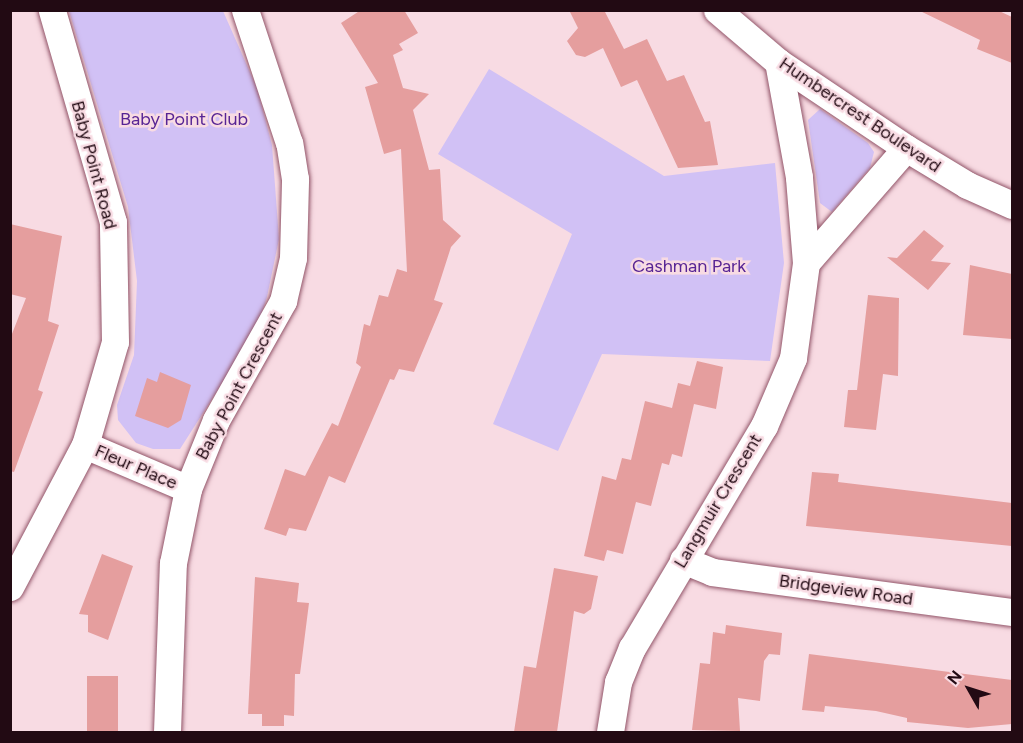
<!DOCTYPE html>
<style>
body{margin:0}
#map{position:relative;width:1023px;height:743px;overflow:hidden;background:#f8dbe3;font-family:Figtree,sans-serif}
div>[style]{position:absolute}
[style*='--x']{left:calc(var(--x)*1px);top:calc(var(--y)*1px);width:calc(var(--w)*1px);rotate:calc(var(--a)*1deg)}
.green>*{inset:0;background:#d1c1f5}
.building>*{inset:0;background:#e59e9e;transform-origin:0 0}
.roads{filter:drop-shadow(0 0 2px #925569) drop-shadow(0 0 2px #925569)}
.minor>*{height:27px;margin:-13.5px;padding:0 13.5px;transform-origin:13.5px;border-radius:13.5px;background:#fff}
span{translate:-50% -50%;white-space:nowrap;text-align:center;line-height:1.15;-webkit-text-stroke:5px #f8dbe3;paint-order:stroke}
.street-label{font-size:18px;color:#220a13}
.park-label{font-size:18px;color:#572494}
.frame{position:absolute;inset:0;border:12px solid #220a13;pointer-events:none}
.north{position:absolute;left:939px;top:659px;width:60px;height:60px;-webkit-text-stroke:4px #f8dbe3;paint-order:stroke;rotate:309deg;font-size:16px;font-weight:700;line-height:24px;text-align:center;color:#220a13}
.north::after{content:'';display:block;margin:auto;width:21px;height:27px;background:#220a13;clip-path:polygon(50% 0,100% 100%,50% 72%,0 100%)}
</style>
<div id="map">
<div class="green">
<div style="clip-path:polygon(69px 11px,223px 11px,257px 88px,272px 145px,279px 239px,267px 297px,256px 330px,180px 449px,153px 449px,136px 443px,118px 420px,117px 405px,134px 355px,137px 281px,128px 207px)"></div>
<div style="clip-path:polygon(489px 69px,664px 176px,775px 163px,784px 263px,770px 361px,602px 354px,558px 451px,493px 424px,572px 234px,438px 154px)"></div>
<div style="clip-path:polygon(820px 109px,868px 143px,874px 152px,870px 168px,832px 212px,820px 203px,808px 120px)"></div>
</div>
<div class="building">
<div style="clip-path:polygon(361px 10px,404px 10px,418px 33px,399px 44px,403px 50px,393px 55px,403px 88px,429px 94px,413px 110px,429px 170px,440px 169px,443px 220px,461px 236px,451px 247px,434px 300px,443px 303px,414px 372px,399px 369px,394px 380px,390px 379px,345px 483px,329px 476px,306px 531px,289px 528px,286px 536px,264px 529px,285px 469px,305px 476px,332px 423px,338px 426px,361px 367px,356px 363px,364px 324px,370px 326px,379px 295px,388px 297px,397px 269px,407px 272px,401px 149px,384px 154px,365px 87px,378px 83px,341px 23px)"></div>
<div style="clip-path:polygon(569px 10px,604px 10px,624px 49px,647px 39px,667px 81px,684px 75px,705px 122px,710px 121px,718px 165px,678px 168px,637px 80px,621px 87px,603px 48px,585px 57px,576px 55px,567px 41px,578px 28px)"></div>
<div style="clip-path:polygon(918px 10px,997px 10px,1012px 17px,1012px 63px,977px 49px,980px 40px)"></div>
<div style="clip-path:polygon(10px 224px,62px 236px,48px 321px,59px 325px,38px 390px,43px 392px,14px 472px,10px 471px,10px 339px,26px 298px,10px 294px)"></div>
<div style="clip-path:polygon(924px 230px,944px 246px,931px 261px,951px 263px,928px 290px,887px 257px,897px 258px)"></div>
<div style="clip-path:polygon(970px 265px,1012px 274px,1012px 339px,963px 335px)"></div>
<div style="clip-path:polygon(868px 295px,899px 298px,898px 376px,883px 374px,876px 430px,844px 427px,848px 390px,857px 390px)"></div>
<div style="clip-path:polygon(697px 361px,723px 367px,716px 409px,694px 404px,682px 457px,672px 454px,669px 465px,662px 463px,651px 506px,636px 502px,623px 554px,607px 550px,604px 561px,584px 556px,602px 476px,616px 480px,622px 458px,631px 460px,645px 401px,672px 408px,678px 383px,690px 386px)"></div>
<div style="clip-path:polygon(160px 372px,191px 385px,181px 420px,168px 428px,135px 416px,147px 378px,157px 382px)"></div>
<div style="clip-path:polygon(812px 472px,839px 474px,838px 482px,1012px 503px,1012px 546px,806px 526px)"></div>
<div style="clip-path:polygon(102px 554px,133px 566px,108px 640px,88px 632px,88px 615px,79px 614px)"></div>
<div style="clip-path:polygon(554px 568px,598px 576px,591px 609px,584px 614px,574px 611px,557px 732px,514px 732px,524px 666px,536px 668px)"></div>
<div style="clip-path:polygon(255px 577px,299px 583px,297px 602px,309px 603px,300px 674px,295px 674px,294px 716px,284px 715px,284px 726px,262px 726px,262px 714px,248px 714px)"></div>
<div style="clip-path:polygon(726px 625px,782px 633px,780px 655px,769px 654px,764px 661px,760px 701px,738px 698px,740px 731px,692px 730px,700px 663px,710px 664px,713px 632px,725px 634px)"></div>
<div style="clip-path:polygon(809px 654px,1012px 680px,1012px 724px,968px 728px,907px 722px,907px 718px,876px 711px,825px 706px,824px 712px,802px 710px)"></div>
<div style="left:87px;top:676px;width:31px;height:56px"></div>
</div>
<div class="roads">
<div class="minor">
<div style="--x:717;--y:10;--w:80;--a:40.4"></div>
<div style="--x:778;--y:62;--w:154;--a:33.9"></div>
<div style="--x:906;--y:148;--w:71;--a:31.2"></div>
<div style="--x:967;--y:185;--w:49;--a:24"></div>
<div style="--x:806;--y:263;--w:152;--a:-49"></div>
<div style="--x:85;--y:445;--w:112;--a:23.1"></div>
<div style="--x:683;--y:560;--w:31;--a:22"></div>
<div style="--x:712;--y:572;--w:303;--a:7.6"></div>
<div style="--x:10;--y:587;--w:161;--a:-62.2"></div>
<div style="--x:85;--y:445;--w:107;--a:-73.8"></div>
<div style="--x:115;--y:342;--w:120;--a:-91"></div>
<div style="--x:113;--y:222;--w:221;--a:-106.1"></div>
<div style="--x:167;--y:732;--w:169;--a:-88"></div>
<div style="--x:173;--y:563;--w:76;--a:-78.5"></div>
<div style="--x:188;--y:489;--w:74;--a:-67.9"></div>
<div style="--x:216;--y:420;--w:137;--a:-60.6"></div>
<div style="--x:283;--y:301;--w:44;--a:-76.9"></div>
<div style="--x:293;--y:258;--w:79;--a:-88.5"></div>
<div style="--x:295;--y:179;--w:36;--a:-99"></div>
<div style="--x:289;--y:143;--w:140;--a:-108.3"></div>
<div style="--x:610;--y:732;--w:51;--a:-80.9"></div>
<div style="--x:618;--y:682;--w:37;--a:-68"></div>
<div style="--x:632;--y:648;--w:258;--a:-59.3"></div>
<div style="--x:764;--y:426;--w:74;--a:-66.9"></div>
<div style="--x:793;--y:358;--w:96;--a:-82.2"></div>
<div style="--x:806;--y:263;--w:86;--a:-94.7"></div>
<div style="--x:799;--y:177;--w:117;--a:-100.3"></div>
</div>
</div>
<div class="street-label">
<span style="left:860px;top:115px;rotate:34deg">Humbercrest Boulevard</span>
<span style="left:94px;top:165px;rotate:75deg">Baby Point Road</span>
<span style="left:239px;top:386px;rotate:-62deg">Baby Point Crescent</span>
<span style="left:136px;top:467px;rotate:23deg">Fleur Place</span>
<span style="left:718px;top:501px;rotate:-59deg">Langmuir Crescent</span>
<span style="left:846px;top:590px;rotate:8deg">Bridgeview Road</span>
</div>
<div class="park-label">
<span style="left:184px;top:119px">Baby Point Club</span>
<span style="left:689px;top:266px">Cashman Park</span>
</div>
<div class="frame"></div>
<div class="north">N</div>
</div>
